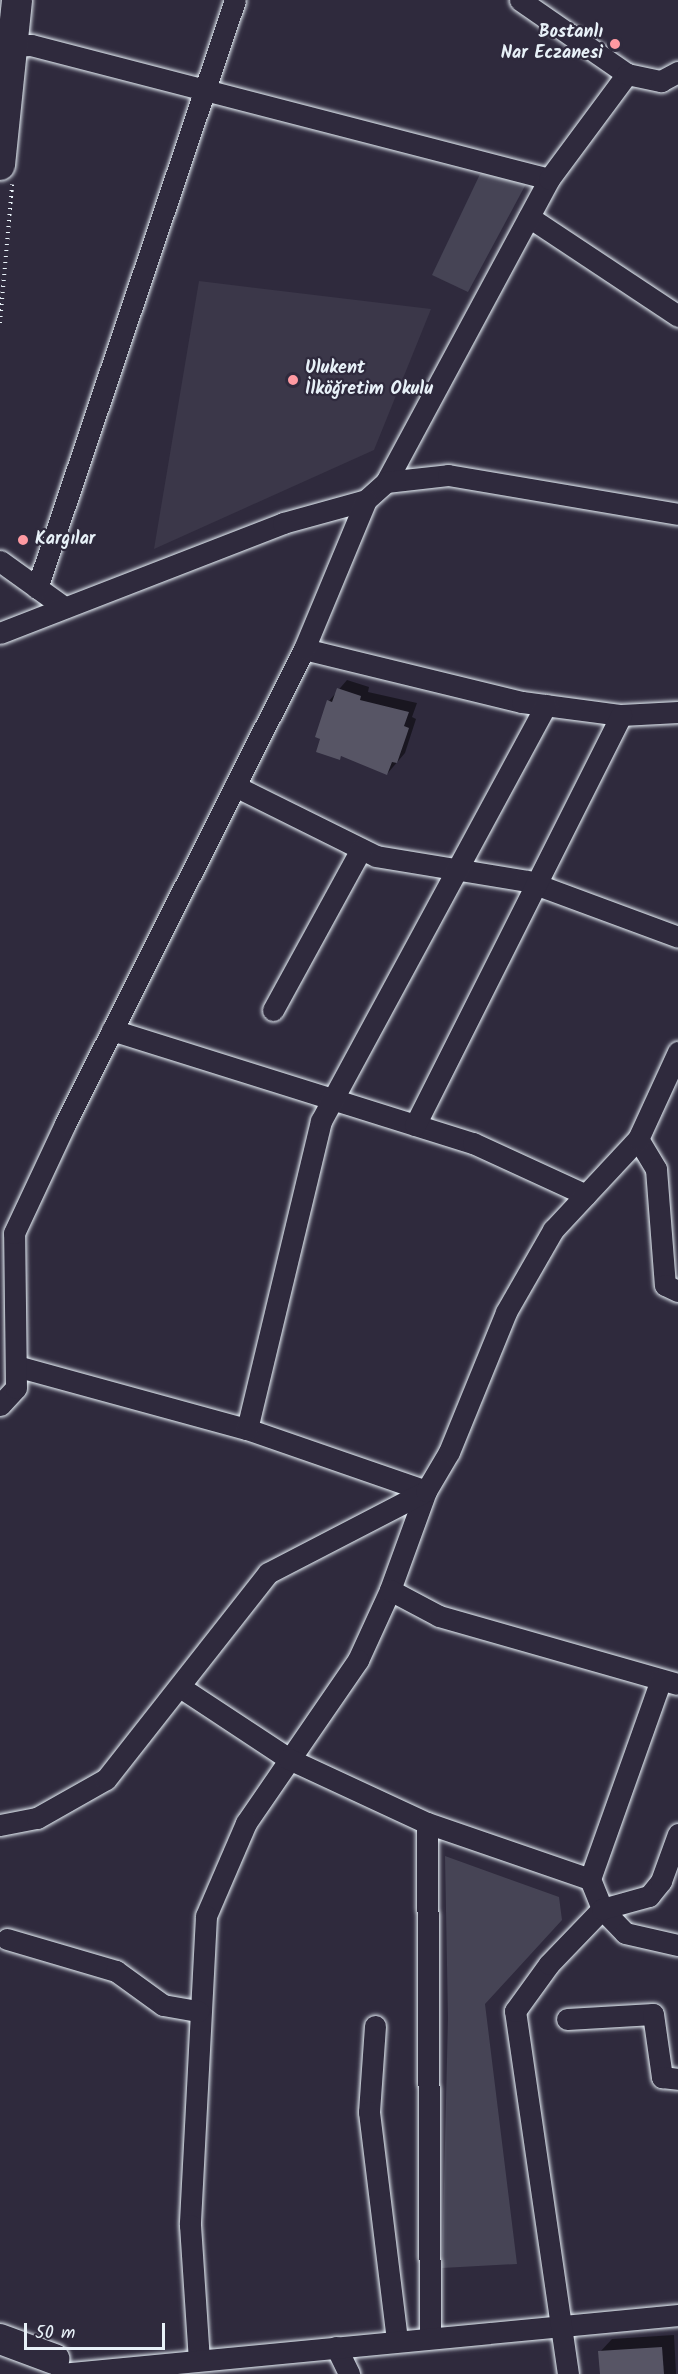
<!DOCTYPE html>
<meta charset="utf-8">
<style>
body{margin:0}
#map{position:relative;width:678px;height:2374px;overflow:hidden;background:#2f2a3d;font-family:Kalam,sans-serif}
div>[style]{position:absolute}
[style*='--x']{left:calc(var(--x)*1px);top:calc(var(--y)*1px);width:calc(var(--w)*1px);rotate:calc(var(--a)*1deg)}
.built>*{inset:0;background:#3b3749}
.green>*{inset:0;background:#464455}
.shadow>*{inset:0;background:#0007}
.building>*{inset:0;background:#575565}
.path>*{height:4px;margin-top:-2px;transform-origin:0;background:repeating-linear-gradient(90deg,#e8f1f8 0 1.5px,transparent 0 6px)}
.roads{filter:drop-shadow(0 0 2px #e8f1f8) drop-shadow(0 0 2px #e8f1f8)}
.minor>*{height:21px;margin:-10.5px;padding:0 10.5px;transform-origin:10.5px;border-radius:10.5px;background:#2f2a3d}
.highway>*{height:30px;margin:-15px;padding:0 15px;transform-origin:15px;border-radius:15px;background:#2f2a3d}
.dots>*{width:16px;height:16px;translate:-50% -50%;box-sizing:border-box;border:3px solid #2f2a3d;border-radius:50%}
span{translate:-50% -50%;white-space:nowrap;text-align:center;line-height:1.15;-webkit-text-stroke:4.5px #2f2a3d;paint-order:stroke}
.poi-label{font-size:18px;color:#e8f1f8;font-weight:700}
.right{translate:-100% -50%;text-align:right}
.left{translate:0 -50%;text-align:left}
.scale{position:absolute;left:24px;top:2323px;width:141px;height:27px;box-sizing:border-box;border:3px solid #e8f1f8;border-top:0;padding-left:8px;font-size:18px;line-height:21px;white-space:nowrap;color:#e8f1f8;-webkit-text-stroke:4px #2f2a3d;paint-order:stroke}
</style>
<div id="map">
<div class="built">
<div style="clip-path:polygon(199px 281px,431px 309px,374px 450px,154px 549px)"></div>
</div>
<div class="green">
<div style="clip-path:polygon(482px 170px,527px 182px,468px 292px,432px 275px)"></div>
<div style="clip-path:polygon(445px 1856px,559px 1897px,562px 1920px,485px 2004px,517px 2264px,442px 2268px,448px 2018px)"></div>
</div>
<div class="shadow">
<div style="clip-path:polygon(347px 680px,369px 687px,368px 692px,417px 703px,412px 717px,416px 719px,405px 753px,387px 774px,342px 755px,340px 758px,317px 736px,329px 701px)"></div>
<div style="clip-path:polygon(674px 2335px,676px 2374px,601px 2374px,600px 2352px,612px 2339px)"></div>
</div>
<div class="building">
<div style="clip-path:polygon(337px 688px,361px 696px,360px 700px,409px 712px,404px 726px,409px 728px,406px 737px,397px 763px,392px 762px,387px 775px,341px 756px,340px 760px,316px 752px,320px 739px,315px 737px,327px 700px,332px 702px)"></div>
<div style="clip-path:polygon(662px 2347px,664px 2374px,600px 2374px,598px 2351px)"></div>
</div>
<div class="path">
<div style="--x:0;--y:323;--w:139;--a:-85"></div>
</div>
<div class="roads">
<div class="minor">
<div style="--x:520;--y:0;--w:130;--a:34.7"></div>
<div style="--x:10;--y:46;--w:21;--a:-3"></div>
<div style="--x:31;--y:45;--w:535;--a:14.5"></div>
<div style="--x:529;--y:217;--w:179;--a:33.6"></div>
<div style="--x:386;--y:482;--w:344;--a:-61.7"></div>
<div style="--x:549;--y:179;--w:131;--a:-53.4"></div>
<div style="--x:627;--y:74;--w:35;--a:12"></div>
<div style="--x:661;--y:81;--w:19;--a:-28"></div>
<div style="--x:0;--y:561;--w:79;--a:35.7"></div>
<div style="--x:37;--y:588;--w:620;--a:-71.39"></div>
<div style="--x:0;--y:633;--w:304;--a:-21.2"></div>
<div style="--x:283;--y:523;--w:86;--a:-15.5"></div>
<div style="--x:366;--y:500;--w:27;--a:-42"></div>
<div style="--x:386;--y:482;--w:62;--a:-6.4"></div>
<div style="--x:448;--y:475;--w:233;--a:9.6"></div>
<div style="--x:304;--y:649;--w:224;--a:13.7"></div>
<div style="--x:522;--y:702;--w:100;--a:7.5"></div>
<div style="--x:621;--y:715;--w:57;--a:-3"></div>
<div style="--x:235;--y:786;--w:157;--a:26.4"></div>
<div style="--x:376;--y:856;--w:153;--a:9.4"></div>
<div style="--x:527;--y:881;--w:161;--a:20.3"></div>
<div style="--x:273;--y:1010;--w:183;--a:-61.3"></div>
<div style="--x:112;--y:1030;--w:378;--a:17.4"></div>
<div style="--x:473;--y:1143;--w:124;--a:24.7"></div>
<div style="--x:415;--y:1125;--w:459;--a:-63.3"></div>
<div style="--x:638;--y:1139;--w:35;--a:59"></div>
<div style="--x:656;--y:1169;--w:116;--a:85.6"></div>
<div style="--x:665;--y:1285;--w:14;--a:25"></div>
<div style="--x:16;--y:1366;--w:239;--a:15.3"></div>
<div style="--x:247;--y:1429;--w:189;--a:19.1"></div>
<div style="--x:426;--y:1491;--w:105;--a:110"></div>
<div style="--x:390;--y:1590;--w:77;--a:114.6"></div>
<div style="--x:358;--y:1660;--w:198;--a:124.5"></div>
<div style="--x:246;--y:1823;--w:101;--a:113.3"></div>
<div style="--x:206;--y:1916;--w:309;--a:93"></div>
<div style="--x:190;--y:2225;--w:135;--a:86.2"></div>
<div style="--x:0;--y:1405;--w:23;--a:-47"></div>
<div style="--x:16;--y:1388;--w:155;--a:-90.7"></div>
<div style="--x:14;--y:1233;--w:120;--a:-64.9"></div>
<div style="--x:65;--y:1124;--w:532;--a:-63.29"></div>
<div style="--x:304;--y:649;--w:161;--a:-67.4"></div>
<div style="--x:247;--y:1429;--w:317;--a:-76.5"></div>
<div style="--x:321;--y:1121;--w:473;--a:-61.6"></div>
<div style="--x:390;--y:1590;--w:55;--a:28"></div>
<div style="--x:439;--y:1616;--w:248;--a:15.9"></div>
<div style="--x:180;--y:1687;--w:131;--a:33.4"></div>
<div style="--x:289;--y:1759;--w:152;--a:24.9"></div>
<div style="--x:427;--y:1823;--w:172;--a:19"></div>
<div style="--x:590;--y:1879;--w:32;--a:68"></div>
<div style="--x:602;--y:1909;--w:33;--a:46"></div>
<div style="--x:625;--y:1933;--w:54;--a:12.8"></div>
<div style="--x:427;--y:1823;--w:514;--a:89.67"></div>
<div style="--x:0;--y:1825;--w:38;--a:-11"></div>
<div style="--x:37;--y:1818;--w:79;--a:-29.5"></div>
<div style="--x:106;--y:1779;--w:262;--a:-51.8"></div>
<div style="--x:268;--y:1573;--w:178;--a:-27.4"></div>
<div style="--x:426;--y:1491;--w:45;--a:-59.5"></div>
<div style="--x:449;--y:1452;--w:151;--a:-67.8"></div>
<div style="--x:506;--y:1312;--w:95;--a:-60.2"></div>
<div style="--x:553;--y:1230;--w:125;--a:-47"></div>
<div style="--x:638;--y:1139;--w:96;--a:-65.3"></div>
<div style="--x:590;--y:1879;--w:211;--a:-70.4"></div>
<div style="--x:7;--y:1939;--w:114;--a:16.4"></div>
<div style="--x:116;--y:1971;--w:58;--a:35.9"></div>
<div style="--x:163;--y:2005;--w:36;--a:10"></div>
<div style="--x:567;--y:2019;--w:86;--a:-3.3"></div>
<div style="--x:653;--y:2014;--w:64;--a:81.9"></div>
<div style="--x:662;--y:2077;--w:16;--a:7"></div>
<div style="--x:375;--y:2026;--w:86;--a:94"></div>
<div style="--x:369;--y:2112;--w:230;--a:83"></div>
<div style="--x:336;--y:2347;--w:30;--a:64"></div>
<div style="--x:61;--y:2374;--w:620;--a:-5.46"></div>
<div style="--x:568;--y:2374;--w:367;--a:-98.3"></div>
<div style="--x:515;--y:2011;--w:58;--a:-54.1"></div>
<div style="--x:549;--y:1964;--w:76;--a:-46.1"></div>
<div style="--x:602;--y:1909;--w:49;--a:-15.5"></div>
<div style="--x:649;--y:1896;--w:19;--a:-51"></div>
<div style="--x:661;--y:1881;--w:50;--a:-70.1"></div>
</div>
<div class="highway">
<div style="--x:0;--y:165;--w:166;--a:-84.1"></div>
<div style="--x:0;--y:2339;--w:58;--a:20.3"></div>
</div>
</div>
<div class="dots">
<div style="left:615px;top:44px;background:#ff9aa2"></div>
<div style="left:293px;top:380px;background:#ff9aa2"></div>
<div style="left:23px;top:540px;background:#ff9aa2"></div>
</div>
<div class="poi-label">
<span class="right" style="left:603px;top:44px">Bostanlı<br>Nar Eczanesi</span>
<span class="left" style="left:305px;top:380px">Ulukent<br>İlköğretim Okulu</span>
<span class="left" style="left:35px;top:540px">Kargılar</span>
</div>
<div class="scale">50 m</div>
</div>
